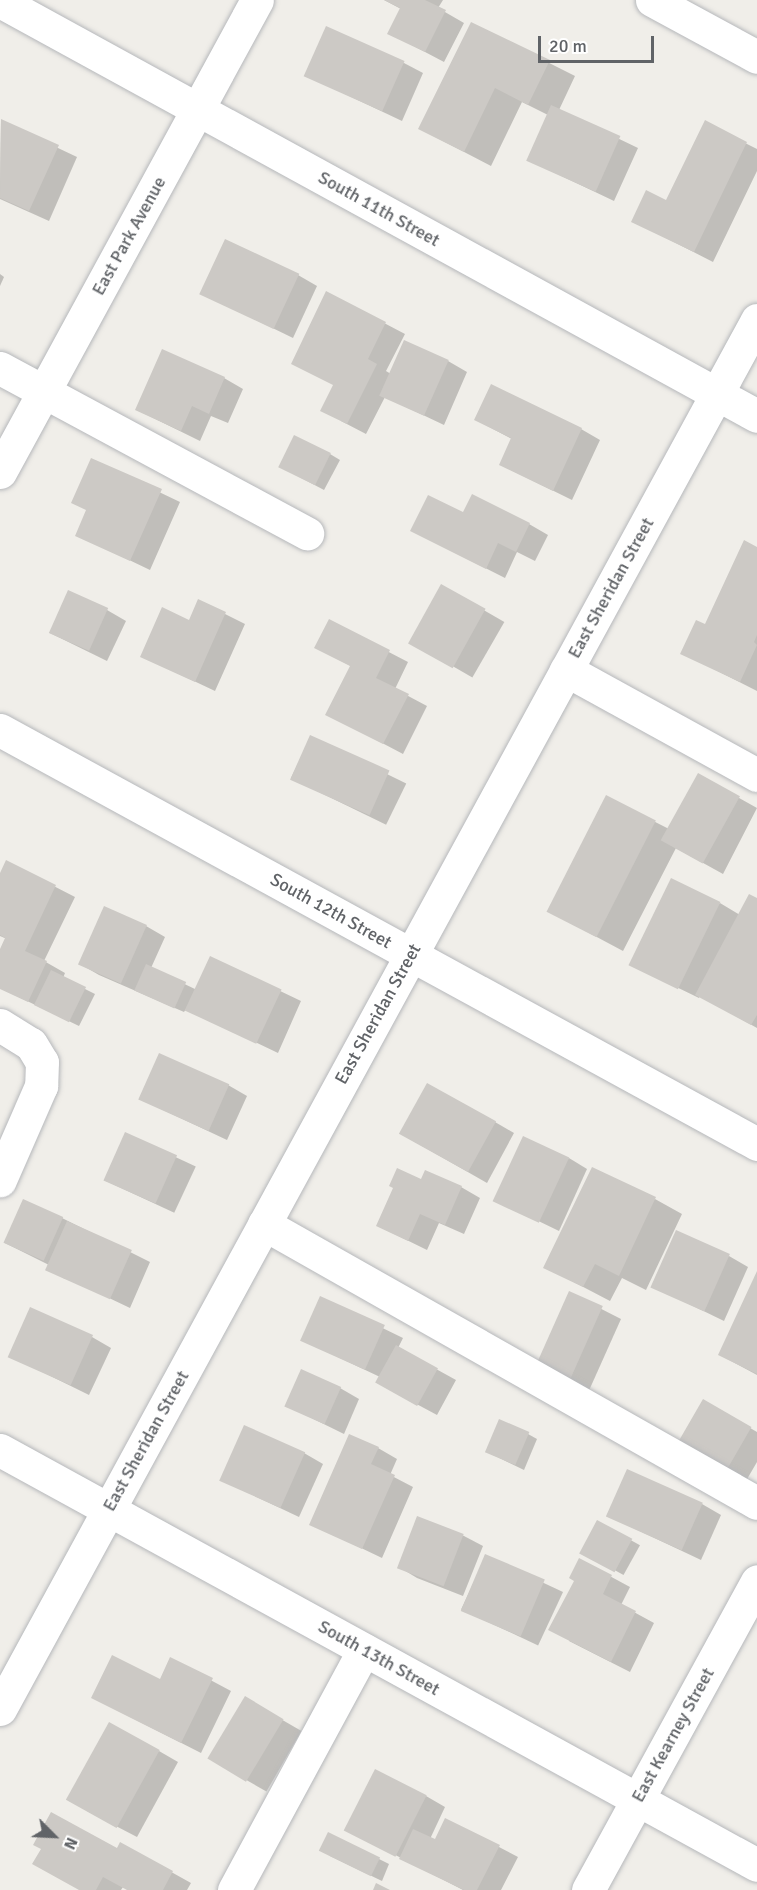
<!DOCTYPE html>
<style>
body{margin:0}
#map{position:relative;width:757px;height:1890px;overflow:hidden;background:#f0eee9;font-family:Signika,sans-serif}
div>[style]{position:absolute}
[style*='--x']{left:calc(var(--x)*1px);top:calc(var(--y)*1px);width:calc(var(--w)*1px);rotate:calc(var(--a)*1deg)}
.shadow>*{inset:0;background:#0003;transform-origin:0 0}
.building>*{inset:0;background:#ccc9c5;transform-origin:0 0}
.roads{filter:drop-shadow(0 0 2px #b6b8bb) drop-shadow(0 0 2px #b6b8bb)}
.minor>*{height:33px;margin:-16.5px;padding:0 16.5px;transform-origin:16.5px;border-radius:16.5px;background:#fff}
span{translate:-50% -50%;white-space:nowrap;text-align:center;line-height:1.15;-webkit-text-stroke:4.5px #fff;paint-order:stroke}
.street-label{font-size:18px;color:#606367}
.north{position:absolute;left:24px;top:1806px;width:60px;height:60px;-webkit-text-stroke:4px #fff;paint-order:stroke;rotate:114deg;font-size:16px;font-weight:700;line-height:24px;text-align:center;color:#606367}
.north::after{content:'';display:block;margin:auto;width:21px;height:27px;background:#606367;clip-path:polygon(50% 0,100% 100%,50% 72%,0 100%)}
.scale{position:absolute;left:538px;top:36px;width:116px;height:27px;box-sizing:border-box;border:3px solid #606367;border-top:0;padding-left:8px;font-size:18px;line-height:21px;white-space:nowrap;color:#606367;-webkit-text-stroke:4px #fff;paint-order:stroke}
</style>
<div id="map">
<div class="shadow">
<div style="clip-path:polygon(384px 0,443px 0,438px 8px,464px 23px,444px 62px,389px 33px,401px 9px)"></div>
<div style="clip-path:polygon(472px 24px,575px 76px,559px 110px,638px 148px,614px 201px,528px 160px,548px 115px,522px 102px,491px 166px,420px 129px)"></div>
<div style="clip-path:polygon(404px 63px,423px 73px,402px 121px,305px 75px)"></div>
<div style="clip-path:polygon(1px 121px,77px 157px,49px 221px,0 199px)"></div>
<div style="clip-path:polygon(705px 123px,757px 149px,757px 171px,713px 262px,633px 221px,667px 202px)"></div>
<div style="clip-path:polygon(0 274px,4px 277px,0 286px)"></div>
<div style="clip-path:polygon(298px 275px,317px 286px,293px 338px,201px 293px)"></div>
<div style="clip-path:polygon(327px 293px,405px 334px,386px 371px,391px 374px,448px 361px,467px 372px,444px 425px,385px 397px,366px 434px,341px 421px,334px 386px)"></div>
<div style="clip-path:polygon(224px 378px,243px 389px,228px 423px,211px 416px,200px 441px,137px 410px)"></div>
<div style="clip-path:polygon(476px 420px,581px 429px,600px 440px,572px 500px,501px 465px,512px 439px)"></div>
<div style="clip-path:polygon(330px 454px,340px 460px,324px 490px,290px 472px)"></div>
<div style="clip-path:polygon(92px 460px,180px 502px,150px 570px,77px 535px,87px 511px)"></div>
<div style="clip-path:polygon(463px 514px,529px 524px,548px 535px,535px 561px,517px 552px,505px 578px,412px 531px)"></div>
<div style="clip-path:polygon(757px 548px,757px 691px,682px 653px,706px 626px)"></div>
<div style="left:442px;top:586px;width:72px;height:64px;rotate:30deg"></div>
<div style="clip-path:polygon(199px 601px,245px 624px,215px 691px,141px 656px,190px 622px)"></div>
<div style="clip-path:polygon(107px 610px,126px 621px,107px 661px,50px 633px)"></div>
<div style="clip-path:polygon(329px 621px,408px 662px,395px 689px,427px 706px,403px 754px,327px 714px,351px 666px,316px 648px)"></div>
<div style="left:311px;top:737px;width:106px;height:46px;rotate:26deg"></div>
<div style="clip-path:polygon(698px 775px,757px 808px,723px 874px,676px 848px,623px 951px,548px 911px,606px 797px,669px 829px)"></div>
<div style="clip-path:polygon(7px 862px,75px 897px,44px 961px,65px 973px,63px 978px,95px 994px,79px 1026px,0 988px,0 953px,7px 939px,0 936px,0 877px)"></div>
<div style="clip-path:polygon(757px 900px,757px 1028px,700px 996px,699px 998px,631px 965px,720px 903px,740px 915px)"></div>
<div style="clip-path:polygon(146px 926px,165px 937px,151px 968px,197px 990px,211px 958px,301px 1001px,278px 1053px,186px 1009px,184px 1012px,99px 975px,80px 964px)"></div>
<div style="clip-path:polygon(228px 1085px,247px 1096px,227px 1140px,140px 1099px)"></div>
<div style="clip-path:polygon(495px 1122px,514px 1133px,487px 1183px,403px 1135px)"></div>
<div style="left:126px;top:1134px;width:77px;height:51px;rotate:25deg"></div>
<div style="clip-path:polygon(569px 1158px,587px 1169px,559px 1231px,495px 1200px)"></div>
<div style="clip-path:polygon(461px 1187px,480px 1198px,464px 1234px,439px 1223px,427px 1250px,378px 1226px)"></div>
<div style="clip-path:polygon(655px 1199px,682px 1214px,646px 1290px,622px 1278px,610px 1301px,545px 1267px)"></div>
<div style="clip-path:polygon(62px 1218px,150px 1262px,130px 1308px,65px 1277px,65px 1279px,47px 1269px,49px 1265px,5px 1243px)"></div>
<div style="clip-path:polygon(729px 1256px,748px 1267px,724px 1321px,652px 1286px)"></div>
<div style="clip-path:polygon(757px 1275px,757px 1375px,720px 1355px)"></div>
<div style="clip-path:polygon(570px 1293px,621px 1319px,587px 1395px,555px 1381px)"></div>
<div style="clip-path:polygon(321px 1298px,403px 1338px,398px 1348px,456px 1380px,437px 1415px,396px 1393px,380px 1377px,302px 1340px)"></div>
<div style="clip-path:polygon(92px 1337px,111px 1348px,89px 1395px,10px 1356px)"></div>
<div style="clip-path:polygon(340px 1388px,359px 1399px,344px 1434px,287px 1406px)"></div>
<div style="clip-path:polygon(704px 1401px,757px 1432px,757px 1462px,743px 1486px,677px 1448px)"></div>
<div style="clip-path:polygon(528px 1434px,537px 1439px,524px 1470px,487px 1452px)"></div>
<div style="clip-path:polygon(378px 1448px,397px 1459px,390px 1475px,413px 1487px,382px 1558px,311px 1524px)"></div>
<div style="clip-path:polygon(304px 1453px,323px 1464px,299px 1517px,221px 1480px)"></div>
<div style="clip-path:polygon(702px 1504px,721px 1515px,701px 1560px,608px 1516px)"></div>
<div style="clip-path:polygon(418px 1518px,464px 1536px,483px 1546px,463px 1596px,417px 1578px,399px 1567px)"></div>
<div style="left:598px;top:1522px;width:48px;height:34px;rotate:29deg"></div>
<div style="left:486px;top:1556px;width:85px;height:59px;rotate:25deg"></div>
<div style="clip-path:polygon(580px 1560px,630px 1587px,621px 1605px,654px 1623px,630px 1672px,569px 1641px)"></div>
<div style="clip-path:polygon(171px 1659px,231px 1691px,201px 1753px,93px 1698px,161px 1681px)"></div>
<div style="left:246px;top:1699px;width:64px;height:70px;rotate:30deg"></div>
<div style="clip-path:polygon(159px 1751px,178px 1762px,137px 1837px,87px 1811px)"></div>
<div style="clip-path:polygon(426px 1796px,445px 1807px,430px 1839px,499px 1847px,518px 1857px,501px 1890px,463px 1890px,347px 1830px)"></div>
<div style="clip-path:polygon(329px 1834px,389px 1864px,382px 1881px,330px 1856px)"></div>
<div style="clip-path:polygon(121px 1844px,191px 1883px,187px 1890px,129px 1890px,123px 1887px,121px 1890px,81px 1890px)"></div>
</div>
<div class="building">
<div style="clip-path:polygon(384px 0,425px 0,446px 10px,425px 52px,387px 34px,400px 8px)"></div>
<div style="clip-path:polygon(471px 22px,550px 60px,528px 105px,495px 88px,464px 152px,418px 129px)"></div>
<div style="left:326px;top:26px;width:86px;height:55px;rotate:24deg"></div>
<div style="left:551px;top:105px;width:76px;height:61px;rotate:24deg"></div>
<div style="clip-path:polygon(1px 119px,59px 145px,29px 211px,0 198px)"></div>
<div style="clip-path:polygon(705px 120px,747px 142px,694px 252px,631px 222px,646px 190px,666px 200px)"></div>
<div style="left:225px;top:239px;width:82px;height:61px;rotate:25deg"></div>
<div style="clip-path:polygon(326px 291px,386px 322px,368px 359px,377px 364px,347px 424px,320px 411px,333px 385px,291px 364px)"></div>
<div style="left:404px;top:340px;width:49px;height:61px;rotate:24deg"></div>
<div style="clip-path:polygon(162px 349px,225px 377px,209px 414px,192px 406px,181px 431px,135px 410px)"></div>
<div style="clip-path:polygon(491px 384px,582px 428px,553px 491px,499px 465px,511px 438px,474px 420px)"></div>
<div style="left:294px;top:435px;width:41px;height:36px;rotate:26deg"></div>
<div style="clip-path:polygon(91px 458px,162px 489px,130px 561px,75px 536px,86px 510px,71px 503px)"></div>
<div style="clip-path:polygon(472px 494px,530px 523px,516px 552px,498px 543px,486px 569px,410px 531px,428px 495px,463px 512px)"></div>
<div style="clip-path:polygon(744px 540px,757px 547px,757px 635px,754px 642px,757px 645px,740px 682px,680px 654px,696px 620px,705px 624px)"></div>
<div style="left:441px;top:584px;width:51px;height:68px;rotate:29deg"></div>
<div style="left:68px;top:590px;width:44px;height:47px;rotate:24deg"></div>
<div style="clip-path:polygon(198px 599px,226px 612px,195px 682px,140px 657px,162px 607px,189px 620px)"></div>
<div style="clip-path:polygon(329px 619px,390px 650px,376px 678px,409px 694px,383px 744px,325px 715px,350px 666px,314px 648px)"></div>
<div style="left:310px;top:735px;width:87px;height:49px;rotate:24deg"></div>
<div style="left:698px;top:773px;width:48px;height:77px;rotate:29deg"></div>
<div style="left:606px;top:795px;width:56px;height:131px;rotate:27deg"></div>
<div style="clip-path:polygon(6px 860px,56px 885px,25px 951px,47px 961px,28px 1002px,0 989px,0 949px,5px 938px,0 935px,0 873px)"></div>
<div style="left:671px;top:878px;width:55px;height:97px;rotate:26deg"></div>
<div style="clip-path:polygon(749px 894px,757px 898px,757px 1015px,751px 1025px,695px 995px)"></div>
<div style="left:104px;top:906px;width:47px;height:64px;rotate:24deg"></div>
<div style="left:210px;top:956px;width:79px;height:60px;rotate:25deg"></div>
<div style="left:146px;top:964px;width:44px;height:29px;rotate:24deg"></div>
<div style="left:51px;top:970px;width:39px;height:39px;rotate:26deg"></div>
<div style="left:159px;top:1053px;width:77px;height:51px;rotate:24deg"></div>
<div style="left:427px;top:1083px;width:79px;height:58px;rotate:29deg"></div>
<div style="left:125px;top:1132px;width:57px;height:53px;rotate:24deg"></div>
<div style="left:523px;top:1136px;width:51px;height:72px;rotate:25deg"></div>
<div style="clip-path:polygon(592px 1167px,656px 1197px,619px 1276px,595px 1264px,583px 1287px,543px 1268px)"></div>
<div style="clip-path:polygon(397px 1168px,421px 1179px,425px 1170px,462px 1186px,445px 1225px,420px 1214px,408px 1241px,376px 1226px,393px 1188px,389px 1186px)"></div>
<div style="left:23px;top:1199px;width:44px;height:48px;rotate:24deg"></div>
<div style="left:67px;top:1221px;width:71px;height:54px;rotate:24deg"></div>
<div style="left:676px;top:1230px;width:59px;height:63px;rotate:24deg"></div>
<div style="clip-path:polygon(757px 1271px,757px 1374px,718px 1355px)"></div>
<div style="left:569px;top:1291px;width:37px;height:86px;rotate:24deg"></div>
<div style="left:320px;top:1296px;width:71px;height:49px;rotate:24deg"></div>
<div style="left:30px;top:1307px;width:69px;height:55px;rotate:24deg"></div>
<div style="left:396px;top:1345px;width:48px;height:43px;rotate:29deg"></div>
<div style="left:301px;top:1369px;width:44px;height:41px;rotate:24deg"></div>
<div style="left:703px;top:1399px;width:56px;height:56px;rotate:30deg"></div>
<div style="left:499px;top:1419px;width:33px;height:36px;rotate:23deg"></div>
<div style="left:244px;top:1425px;width:67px;height:61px;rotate:24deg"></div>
<div style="clip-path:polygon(349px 1434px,379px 1447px,371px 1464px,395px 1475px,362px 1549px,309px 1525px)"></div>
<div style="left:627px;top:1469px;width:83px;height:52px;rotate:24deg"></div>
<div style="left:417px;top:1516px;width:50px;height:56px;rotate:21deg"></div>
<div style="left:597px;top:1520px;width:40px;height:38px;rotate:28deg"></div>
<div style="left:485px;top:1554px;width:65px;height:62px;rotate:23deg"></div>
<div style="clip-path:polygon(579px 1558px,612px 1575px,603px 1594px,636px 1611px,611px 1662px,548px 1630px,574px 1581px,569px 1578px)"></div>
<div style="clip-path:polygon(112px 1655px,160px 1679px,170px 1657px,213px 1678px,181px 1743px,91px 1698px)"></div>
<div style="left:245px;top:1696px;width:45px;height:73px;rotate:31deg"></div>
<div style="left:109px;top:1722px;width:58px;height:89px;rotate:29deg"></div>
<div style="left:375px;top:1769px;width:58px;height:69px;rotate:27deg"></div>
<div style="clip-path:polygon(51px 1812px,117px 1848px,120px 1842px,173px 1871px,163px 1890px,127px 1890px,103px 1877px,96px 1890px,79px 1890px,32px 1864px,41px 1849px,33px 1845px)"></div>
<div style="clip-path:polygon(445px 1818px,500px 1845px,477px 1890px,464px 1890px,399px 1859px,413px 1829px,435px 1839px)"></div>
<div style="left:328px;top:1832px;width:58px;height:21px;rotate:26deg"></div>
<div style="clip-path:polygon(376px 1883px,390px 1890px,373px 1890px)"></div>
</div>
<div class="roads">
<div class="minor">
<div style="--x:652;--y:0;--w:119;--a:28.5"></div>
<div style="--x:0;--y:1;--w:863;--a:28.73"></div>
<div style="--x:0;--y:368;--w:349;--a:28.3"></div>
<div style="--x:0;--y:472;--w:537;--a:-61.43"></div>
<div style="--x:566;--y:670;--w:218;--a:28.8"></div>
<div style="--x:0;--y:730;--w:863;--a:28.67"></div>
<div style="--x:0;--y:1025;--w:36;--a:32"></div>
<div style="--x:31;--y:1044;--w:21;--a:59"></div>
<div style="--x:42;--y:1062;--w:24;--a:92"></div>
<div style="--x:41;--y:1086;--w:103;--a:113.6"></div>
<div style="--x:264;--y:1224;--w:566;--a:29.51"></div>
<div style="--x:0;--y:1450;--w:863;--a:28.73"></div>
<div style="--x:0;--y:1709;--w:1582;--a:-61.41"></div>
<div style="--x:234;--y:1890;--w:273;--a:-61.6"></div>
<div style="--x:588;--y:1890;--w:352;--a:-61.3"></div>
</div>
</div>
<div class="street-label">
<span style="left:379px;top:209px;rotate:29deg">South 11th Street</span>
<span style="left:129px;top:236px;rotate:-61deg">East Park Avenue</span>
<span style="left:611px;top:588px;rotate:-61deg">East Sheridan Street</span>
<span style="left:331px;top:911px;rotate:29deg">South 12th Street</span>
<span style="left:378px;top:1014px;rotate:-61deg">East Sheridan Street</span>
<span style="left:146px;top:1441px;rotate:-61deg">East Sheridan Street</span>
<span style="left:379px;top:1658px;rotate:29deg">South 13th Street</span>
<span style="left:673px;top:1735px;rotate:-61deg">East Kearney Street</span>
</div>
<div class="north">N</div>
<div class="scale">20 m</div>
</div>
